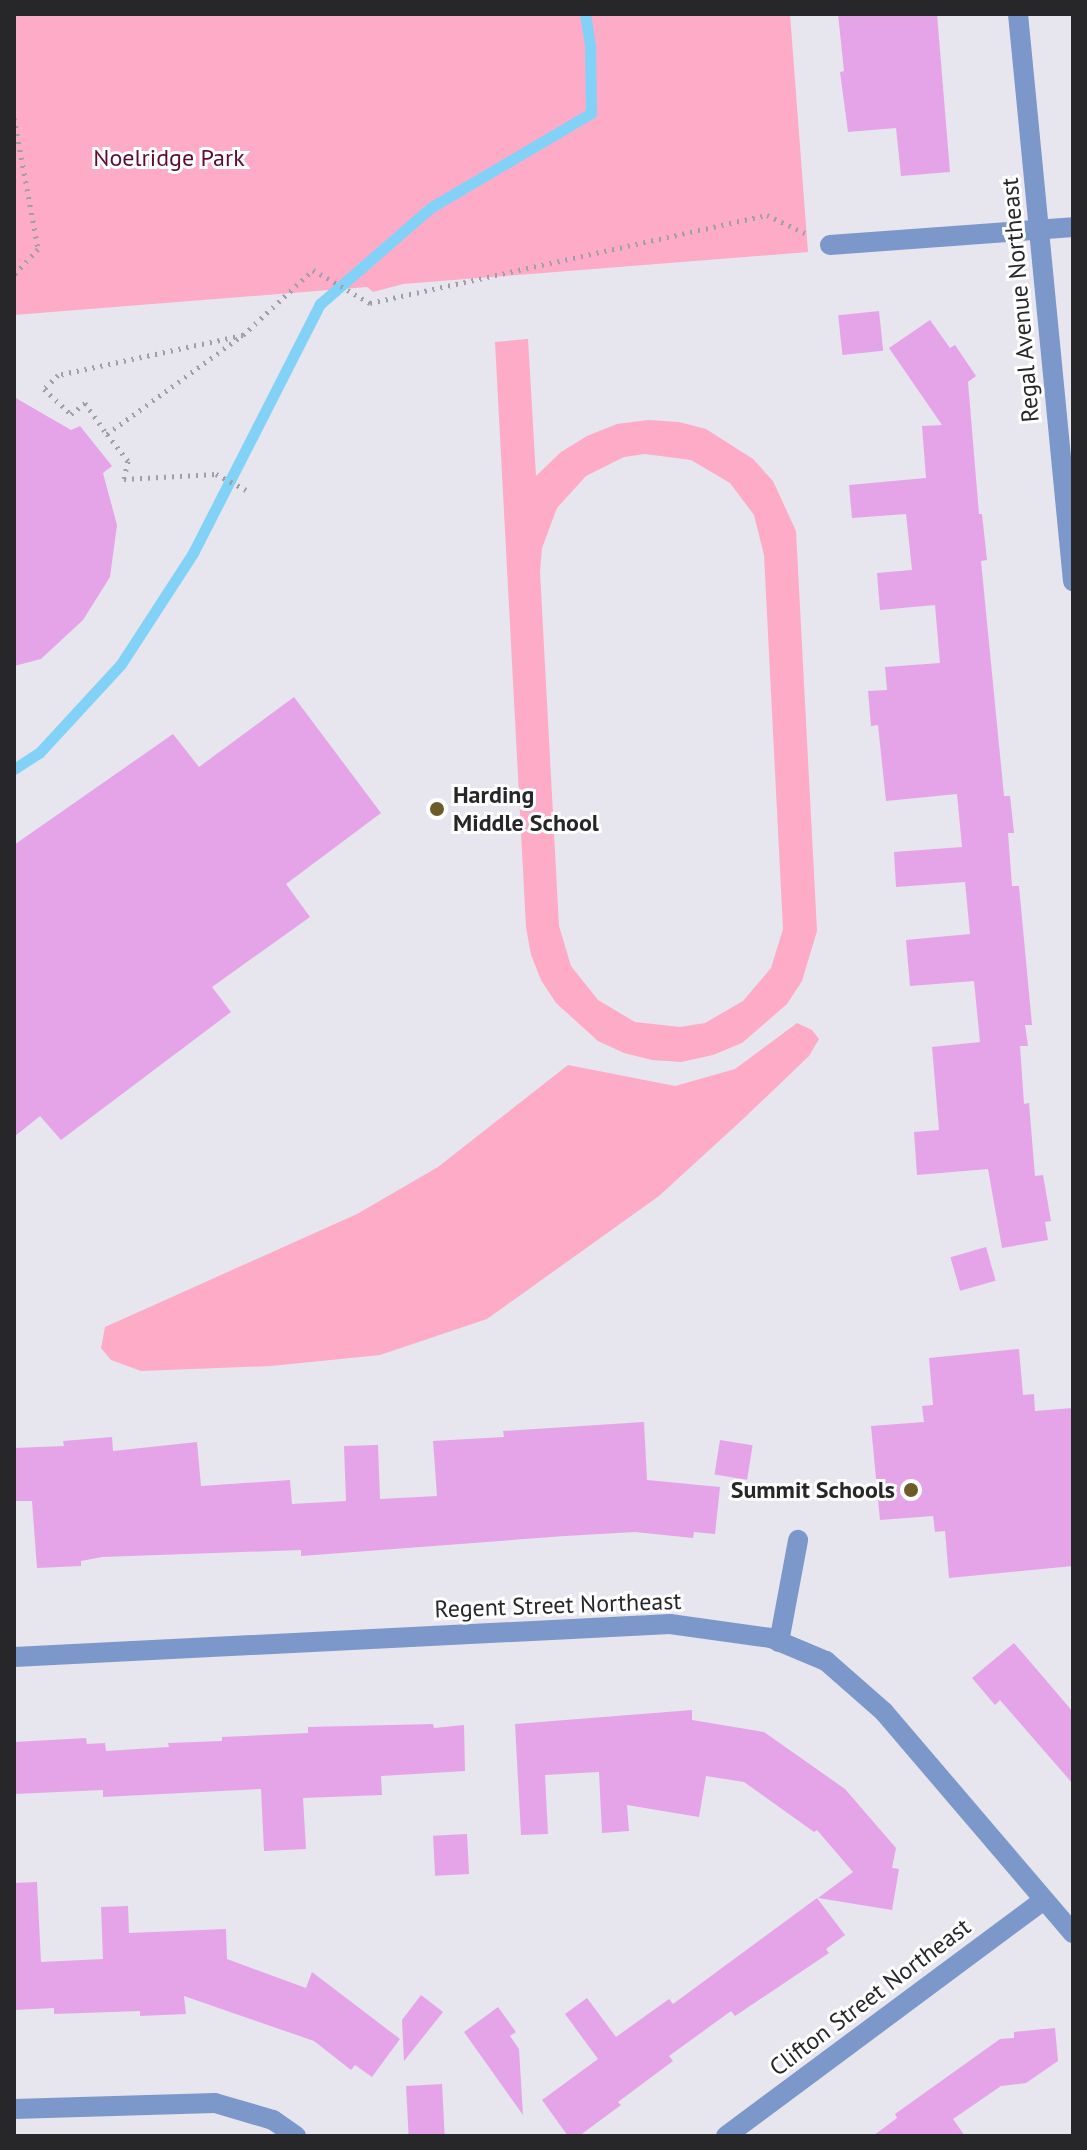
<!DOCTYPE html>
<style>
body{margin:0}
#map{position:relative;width:1087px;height:2150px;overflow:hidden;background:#e7e5ee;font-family:"PT Sans",sans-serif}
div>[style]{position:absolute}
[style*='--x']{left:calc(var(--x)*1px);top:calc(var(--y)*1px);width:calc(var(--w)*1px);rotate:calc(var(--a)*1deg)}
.green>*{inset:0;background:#feabc8}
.stream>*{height:11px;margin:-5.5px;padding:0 5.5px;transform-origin:5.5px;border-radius:5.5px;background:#82d2f7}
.building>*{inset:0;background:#e5a4e8;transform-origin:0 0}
.path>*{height:5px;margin-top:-2.5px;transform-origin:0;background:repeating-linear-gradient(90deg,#a09fa5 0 2px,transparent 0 8px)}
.minor>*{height:20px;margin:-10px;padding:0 10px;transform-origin:10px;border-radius:10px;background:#7c98ca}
.dots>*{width:22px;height:22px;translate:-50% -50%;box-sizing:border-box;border:4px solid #fff;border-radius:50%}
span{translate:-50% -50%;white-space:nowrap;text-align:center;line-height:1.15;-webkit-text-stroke:6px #fff;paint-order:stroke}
.park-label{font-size:24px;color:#5e0b33}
.street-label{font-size:24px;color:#27272a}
.poi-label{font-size:24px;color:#27272a;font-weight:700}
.left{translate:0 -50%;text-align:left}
.right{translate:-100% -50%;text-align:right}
.frame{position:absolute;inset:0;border:16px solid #27272a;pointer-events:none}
</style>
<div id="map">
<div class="green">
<div style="clip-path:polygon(14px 14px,790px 14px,808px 252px,403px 284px,373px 292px,367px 287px,14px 315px)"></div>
<div style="clip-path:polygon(evenodd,528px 339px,536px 476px,561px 452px,587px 436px,617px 424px,648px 420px,679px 422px,706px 429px,753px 459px,773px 481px,796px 531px,817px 931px,802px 981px,787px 1004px,742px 1043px,713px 1055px,681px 1062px,652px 1060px,624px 1053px,598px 1041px,556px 1003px,541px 980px,531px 955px,526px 927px,495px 342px,528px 339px,645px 454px,691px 460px,730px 483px,754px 515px,764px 555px,783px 929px,771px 968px,743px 1001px,705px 1023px,680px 1027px,635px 1022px,598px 1000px,571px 966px,559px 926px,540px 572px,542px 548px,557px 508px,586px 476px,624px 457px,645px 454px)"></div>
<div style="clip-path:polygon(797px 1023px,812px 1030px,819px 1039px,809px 1056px,742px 1120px,659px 1196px,487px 1319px,380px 1355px,271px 1366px,141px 1371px,111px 1360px,101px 1348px,105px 1327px,357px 1214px,438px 1167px,568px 1065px,675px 1086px,735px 1069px)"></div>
</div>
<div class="stream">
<div style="--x:14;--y:769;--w:30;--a:-33"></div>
<div style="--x:39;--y:753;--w:121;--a:-47.3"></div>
<div style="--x:121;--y:664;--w:132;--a:-57"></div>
<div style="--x:193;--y:553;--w:280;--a:-63"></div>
<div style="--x:320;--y:304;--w:146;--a:-41.1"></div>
<div style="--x:430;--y:208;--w:187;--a:-30.5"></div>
<div style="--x:591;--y:113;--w:68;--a:-90.8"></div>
<div style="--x:590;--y:45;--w:31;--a:-99"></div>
</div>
<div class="building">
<div style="clip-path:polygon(838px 14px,937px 14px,950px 172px,901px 176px,896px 128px,848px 132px,840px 72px,844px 71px)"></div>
<div style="left:879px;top:311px;width:40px;height:41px;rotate:84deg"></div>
<div style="clip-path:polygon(930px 320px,950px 348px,955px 345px,976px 376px,968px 382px,979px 514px,982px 514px,987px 560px,981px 561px,1004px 796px,1010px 796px,1014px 833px,1008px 833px,1012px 886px,1019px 886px,1032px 1025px,1025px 1025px,1028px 1046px,1020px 1046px,1024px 1104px,1029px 1103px,1035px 1176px,1043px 1175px,1051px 1221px,1045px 1222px,1048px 1240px,1002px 1248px,988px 1169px,917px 1175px,914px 1132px,939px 1130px,932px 1047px,980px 1042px,974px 981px,910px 986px,906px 940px,970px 934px,965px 882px,896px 887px,894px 852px,962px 847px,957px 794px,886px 801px,878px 725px,871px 726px,868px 691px,887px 690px,885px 667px,940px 663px,935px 605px,880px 610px,877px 573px,912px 570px,906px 514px,852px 518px,849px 485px,926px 478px,922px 426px,942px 425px,889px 348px)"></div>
<div style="clip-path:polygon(14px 397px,71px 430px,80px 426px,112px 466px,103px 473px,117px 525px,110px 577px,83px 620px,41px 659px,14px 666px)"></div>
<div style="clip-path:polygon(294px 697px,381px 813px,286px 884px,310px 917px,212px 987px,231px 1012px,61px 1140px,40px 1116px,14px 1137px,14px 845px,173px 734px,199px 767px)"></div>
<div style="left:986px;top:1247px;width:35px;height:37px;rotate:74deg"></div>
<div style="clip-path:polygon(1019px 1349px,1023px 1395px,1034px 1394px,1035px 1411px,1073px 1408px,1073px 1566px,949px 1578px,945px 1531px,935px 1532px,933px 1516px,880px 1520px,871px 1426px,924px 1422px,922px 1406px,933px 1405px,929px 1358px)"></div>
<div style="clip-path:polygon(644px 1422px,647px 1480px,720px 1487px,715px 1534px,694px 1532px,693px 1538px,635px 1532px,565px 1536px,301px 1556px,301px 1550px,102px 1557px,81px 1561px,81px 1566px,37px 1568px,32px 1501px,14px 1501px,14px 1448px,64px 1446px,63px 1441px,112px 1437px,113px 1451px,197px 1442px,201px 1486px,290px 1480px,292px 1504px,346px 1501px,344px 1446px,378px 1445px,380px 1499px,437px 1496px,433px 1441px,504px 1437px,503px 1431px)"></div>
<div style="left:720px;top:1440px;width:33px;height:35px;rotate:9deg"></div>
<div style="clip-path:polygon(1014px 1643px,1073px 1712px,1073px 1784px,1000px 1700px,995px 1705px,972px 1678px)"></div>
<div style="clip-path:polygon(692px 1710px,692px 1720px,764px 1732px,845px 1789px,896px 1848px,892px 1868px,899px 1869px,892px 1910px,818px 1898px,853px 1872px,817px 1830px,814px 1832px,744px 1782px,706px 1776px,699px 1817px,627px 1805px,629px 1831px,602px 1833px,599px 1772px,545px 1775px,548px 1834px,521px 1835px,515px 1724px)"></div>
<div style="clip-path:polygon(433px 1724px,434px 1728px,464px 1725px,465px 1771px,381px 1776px,382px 1795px,303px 1798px,306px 1849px,264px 1851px,261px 1789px,103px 1797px,103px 1790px,14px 1794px,14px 1742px,86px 1738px,87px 1744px,105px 1743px,106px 1751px,169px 1747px,168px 1743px,222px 1741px,222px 1737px,308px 1733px,308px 1727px)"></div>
<div style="left:467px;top:1834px;width:40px;height:34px;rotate:87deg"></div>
<div style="clip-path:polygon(37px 1882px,41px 1962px,103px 1959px,101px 1907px,128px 1906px,129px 1933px,226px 1929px,227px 1959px,306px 1988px,312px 1972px,400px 2039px,372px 2077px,355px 2065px,351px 2070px,314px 2041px,184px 1996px,186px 2014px,140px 2016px,140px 2011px,54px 2014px,54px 2008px,14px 2010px,14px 1883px)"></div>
<div style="clip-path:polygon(817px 1898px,845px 1935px,826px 1949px,829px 1953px,735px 2016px,731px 2011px,669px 2056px,673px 2061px,618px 2102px,621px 2105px,579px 2136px,568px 2136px,542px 2100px,598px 2059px,565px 2014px,587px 1998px,616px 2037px,669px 1999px,673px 2004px)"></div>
<div style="clip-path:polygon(421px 1995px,443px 2012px,404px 2061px,402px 2020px)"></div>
<div style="clip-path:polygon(498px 2007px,516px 2032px,510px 2036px,519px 2049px,523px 2115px,464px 2032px)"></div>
<div style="clip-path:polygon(1055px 2028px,1058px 2061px,1026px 2083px,1001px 2086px,953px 2119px,965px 2136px,873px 2136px,897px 2118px,895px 2114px,1000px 2039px,1014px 2038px,1014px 2032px)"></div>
<div style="left:442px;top:2084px;width:52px;height:36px;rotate:87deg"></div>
</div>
<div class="path">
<div style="--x:14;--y:118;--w:133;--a:79.6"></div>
<div style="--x:38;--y:249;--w:35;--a:133"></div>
<div style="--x:243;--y:335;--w:189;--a:167.8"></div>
<div style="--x:58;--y:375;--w:20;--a:135"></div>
<div style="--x:44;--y:389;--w:37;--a:43"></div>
<div style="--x:71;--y:414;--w:18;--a:-38"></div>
<div style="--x:85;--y:403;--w:38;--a:55"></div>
<div style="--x:107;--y:434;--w:168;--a:-36.1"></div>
<div style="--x:243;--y:335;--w:96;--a:-42.9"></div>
<div style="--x:313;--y:270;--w:66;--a:30.1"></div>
<div style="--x:370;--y:303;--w:407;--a:-12.5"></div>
<div style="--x:767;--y:215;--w:47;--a:25.5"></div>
<div style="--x:107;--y:434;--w:34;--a:52"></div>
<div style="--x:128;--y:461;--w:18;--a:103"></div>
<div style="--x:124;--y:479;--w:92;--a:-3.1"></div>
<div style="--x:216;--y:474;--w:34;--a:28"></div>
</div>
<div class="minor">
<div style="--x:1018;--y:14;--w:570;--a:84.46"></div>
<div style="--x:830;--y:245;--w:244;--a:-4.2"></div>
<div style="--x:779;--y:1642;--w:104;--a:-79.4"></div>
<div style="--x:14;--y:1657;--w:657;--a:-2.88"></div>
<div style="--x:670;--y:1624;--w:102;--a:7.9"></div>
<div style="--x:771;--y:1638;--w:60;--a:22.7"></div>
<div style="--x:826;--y:1661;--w:77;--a:41.3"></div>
<div style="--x:884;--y:1712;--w:291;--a:49.5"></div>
<div style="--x:14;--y:2109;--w:201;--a:-1.7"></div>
<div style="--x:215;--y:2103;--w:60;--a:16.3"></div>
<div style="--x:273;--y:2120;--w:28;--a:35"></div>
<div style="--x:726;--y:2136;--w:396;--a:-36.6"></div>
</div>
<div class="dots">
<div style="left:437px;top:809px;background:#6b5c29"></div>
<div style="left:911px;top:1490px;background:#6b5c29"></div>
</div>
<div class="park-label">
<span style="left:169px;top:158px">Noelridge Park</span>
</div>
<div class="street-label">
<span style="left:1020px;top:300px;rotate:-95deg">Regal Avenue Northeast</span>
<span style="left:558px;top:1605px;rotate:-2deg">Regent Street Northeast</span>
<span style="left:870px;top:1997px;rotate:-37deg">Clifton Street Northeast</span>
</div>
<div class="poi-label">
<span class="left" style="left:453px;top:809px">Harding<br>Middle School</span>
<span class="right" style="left:895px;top:1490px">Summit Schools</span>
</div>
<div class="frame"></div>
</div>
